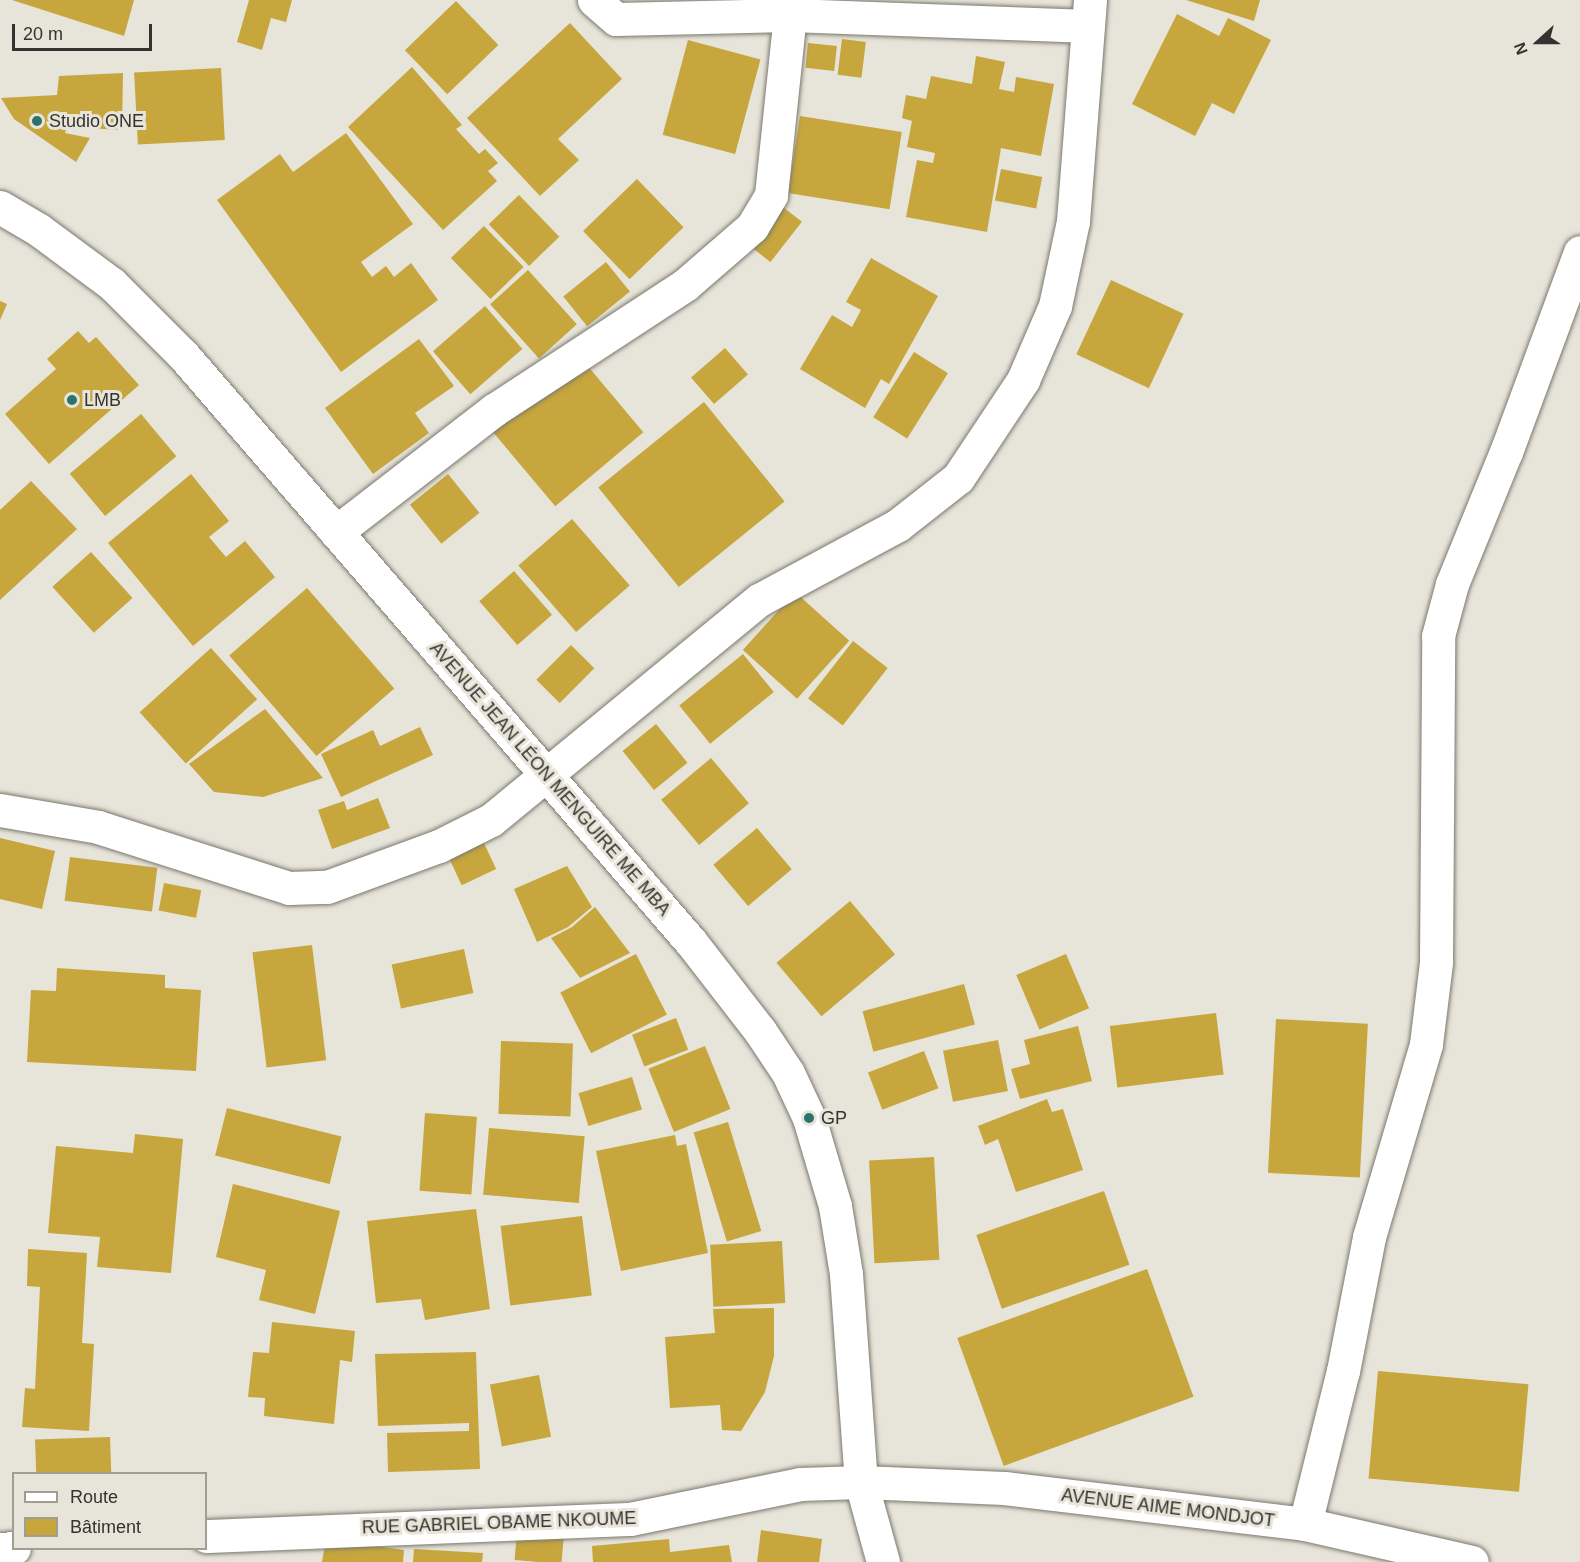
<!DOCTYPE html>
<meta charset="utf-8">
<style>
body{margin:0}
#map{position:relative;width:1580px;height:1562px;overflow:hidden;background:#e7e4d9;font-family:Arial,sans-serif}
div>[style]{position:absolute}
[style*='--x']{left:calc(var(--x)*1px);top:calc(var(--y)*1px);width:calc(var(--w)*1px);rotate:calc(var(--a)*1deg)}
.building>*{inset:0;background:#c6a63d;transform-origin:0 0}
.roads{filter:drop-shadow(0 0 2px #7b786f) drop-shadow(0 0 2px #7b786f)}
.minor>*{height:33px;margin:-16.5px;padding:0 16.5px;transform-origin:16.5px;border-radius:16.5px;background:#fff}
.tertiary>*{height:33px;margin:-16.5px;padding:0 16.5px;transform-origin:16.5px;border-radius:16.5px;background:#fff}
.secondary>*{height:33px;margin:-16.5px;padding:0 16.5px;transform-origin:16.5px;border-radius:16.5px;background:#fff}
.dots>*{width:16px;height:16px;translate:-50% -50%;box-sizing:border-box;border:3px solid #e7e4d9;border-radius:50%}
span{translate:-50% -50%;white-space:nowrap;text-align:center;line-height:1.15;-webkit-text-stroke:6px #e7e4d9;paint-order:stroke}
.poi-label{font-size:18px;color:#35332f}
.left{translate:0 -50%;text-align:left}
.street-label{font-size:18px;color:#35332f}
.legend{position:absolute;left:12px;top:1472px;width:195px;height:78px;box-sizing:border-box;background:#e7e4d9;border:2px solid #a09d95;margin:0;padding:8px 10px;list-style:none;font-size:18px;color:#35332f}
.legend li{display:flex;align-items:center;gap:12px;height:30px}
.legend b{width:30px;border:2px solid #a09d95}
.north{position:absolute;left:1508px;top:12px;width:60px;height:60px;-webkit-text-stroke:4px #e7e4d9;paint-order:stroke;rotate:249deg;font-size:16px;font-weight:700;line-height:24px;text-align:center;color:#35332f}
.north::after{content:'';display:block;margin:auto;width:21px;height:27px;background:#35332f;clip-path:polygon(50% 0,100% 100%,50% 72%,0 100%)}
.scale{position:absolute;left:12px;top:24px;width:140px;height:27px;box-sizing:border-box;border:3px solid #35332f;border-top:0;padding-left:8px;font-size:18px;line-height:21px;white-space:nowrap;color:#35332f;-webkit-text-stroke:4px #e7e4d9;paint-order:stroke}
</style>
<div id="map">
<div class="building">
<div style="clip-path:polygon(12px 0,134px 0,124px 36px)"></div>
<div style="clip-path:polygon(249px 0,292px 0,286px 22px,271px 18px,262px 50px,237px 42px)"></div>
<div style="clip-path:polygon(1186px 0,1260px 0,1254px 21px)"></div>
<div style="left:456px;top:1px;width:61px;height:71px;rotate:46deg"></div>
<div style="clip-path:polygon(1177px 14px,1219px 36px,1228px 18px,1271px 40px,1234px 114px,1212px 103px,1195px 136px,1132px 104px)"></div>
<div style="clip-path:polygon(570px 23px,622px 79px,558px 139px,579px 160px,540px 196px,467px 118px)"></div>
<div style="left:842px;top:39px;width:24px;height:36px;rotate:7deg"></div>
<div style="left:688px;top:40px;width:75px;height:98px;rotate:15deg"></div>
<div style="left:808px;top:43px;width:29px;height:25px;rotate:6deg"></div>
<div style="clip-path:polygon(976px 56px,1005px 62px,999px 89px,1014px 92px,1016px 77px,1054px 84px,1041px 156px,1001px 148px,987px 232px,906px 217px,917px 160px,933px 163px,935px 153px,907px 147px,912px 121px,902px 118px,906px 95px,926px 99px,931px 76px,972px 84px)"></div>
<div style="clip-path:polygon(412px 67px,462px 125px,456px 129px,479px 154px,485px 149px,498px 163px,488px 171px,497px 181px,443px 230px,348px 127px)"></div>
<div style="left:221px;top:68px;width:72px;height:87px;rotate:87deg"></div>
<div style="clip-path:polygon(123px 73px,122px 130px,67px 127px,65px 133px,90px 138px,76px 162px,14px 119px,1px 98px,57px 95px,59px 76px)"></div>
<div style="left:800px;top:116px;width:103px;height:78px;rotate:9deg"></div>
<div style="clip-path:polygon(346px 133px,413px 224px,361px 262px,372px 277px,386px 266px,394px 277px,411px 263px,438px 300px,341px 372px,217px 200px,280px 154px,293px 172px)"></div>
<div style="left:1001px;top:169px;width:42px;height:32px;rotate:11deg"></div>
<div style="left:637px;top:179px;width:67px;height:75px;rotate:46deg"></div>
<div style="left:519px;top:195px;width:58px;height:42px;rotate:46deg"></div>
<div style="left:779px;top:204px;width:29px;height:51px;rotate:38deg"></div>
<div style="left:484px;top:226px;width:57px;height:46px;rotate:46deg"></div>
<div style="clip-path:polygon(871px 258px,938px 296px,889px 384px,881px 379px,865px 408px,800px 369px,832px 315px,852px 327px,861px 310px,846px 302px)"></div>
<div style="left:606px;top:262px;width:38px;height:55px;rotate:51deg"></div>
<div style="left:528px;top:270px;width:73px;height:51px;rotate:48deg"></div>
<div style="left:1111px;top:280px;width:80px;height:82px;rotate:25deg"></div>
<div style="clip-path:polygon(0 301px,7px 304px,0 320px)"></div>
<div style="left:485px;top:306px;width:57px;height:69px;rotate:49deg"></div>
<div style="clip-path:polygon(78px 331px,89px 343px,96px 337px,139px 385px,49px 464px,5px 414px,56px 369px,47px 359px)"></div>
<div style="clip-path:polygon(419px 339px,454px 386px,415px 413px,429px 433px,373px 474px,325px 408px)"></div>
<div style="left:725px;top:348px;width:35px;height:45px;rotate:49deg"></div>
<div style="left:914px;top:352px;width:40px;height:77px;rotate:32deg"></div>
<div style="left:581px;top:358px;width:97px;height:115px;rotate:50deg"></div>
<div style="left:704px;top:402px;width:128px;height:136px;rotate:51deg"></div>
<div style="left:141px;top:414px;width:55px;height:93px;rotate:50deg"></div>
<div style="clip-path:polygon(191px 474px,229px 521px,209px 537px,226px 557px,245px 541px,275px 577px,193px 646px,108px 543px)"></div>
<div style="left:448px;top:474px;width:50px;height:49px;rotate:51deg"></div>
<div style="clip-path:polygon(31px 481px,77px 529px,0 600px,0 510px)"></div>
<div style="left:572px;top:519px;width:88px;height:71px;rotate:49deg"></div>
<div style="left:91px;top:552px;width:62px;height:52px;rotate:48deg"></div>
<div style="left:514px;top:571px;width:58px;height:46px;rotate:49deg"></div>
<div style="left:307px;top:588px;width:133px;height:103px;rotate:49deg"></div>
<div style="left:795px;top:592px;width:73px;height:78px;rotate:42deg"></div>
<div style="left:853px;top:641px;width:44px;height:73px;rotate:38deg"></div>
<div style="left:571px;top:645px;width:33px;height:49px;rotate:45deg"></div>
<div style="left:211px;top:648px;width:69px;height:96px;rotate:48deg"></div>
<div style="left:743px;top:654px;width:49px;height:82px;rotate:51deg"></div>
<div style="clip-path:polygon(265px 709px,323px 778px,263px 797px,214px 792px,189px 764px)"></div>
<div style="left:656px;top:724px;width:50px;height:43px;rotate:51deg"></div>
<div style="clip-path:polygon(420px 727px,433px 755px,341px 797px,321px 754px,373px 730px,380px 746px)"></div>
<div style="left:711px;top:758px;width:59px;height:65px;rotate:50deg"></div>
<div style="clip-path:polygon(378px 798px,390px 828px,332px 849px,318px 810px,344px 801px,347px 810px)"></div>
<div style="left:757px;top:828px;width:54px;height:57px;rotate:50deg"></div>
<div style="clip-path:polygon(0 838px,55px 851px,42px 909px,0 899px)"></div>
<div style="left:483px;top:841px;width:31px;height:38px;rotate:65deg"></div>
<div style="left:70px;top:857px;width:88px;height:44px;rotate:7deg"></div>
<div style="clip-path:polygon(567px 866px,592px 907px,568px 927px,537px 942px,514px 889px)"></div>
<div style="left:164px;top:883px;width:38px;height:28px;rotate:11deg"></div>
<div style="left:850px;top:901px;width:70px;height:96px;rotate:50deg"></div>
<div style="clip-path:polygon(595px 907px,630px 953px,580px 978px,551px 938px,572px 927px)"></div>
<div style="left:312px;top:945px;width:116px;height:60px;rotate:83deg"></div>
<div style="left:464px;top:949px;width:45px;height:74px;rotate:78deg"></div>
<div style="left:636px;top:954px;width:68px;height:85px;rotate:63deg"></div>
<div style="left:1066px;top:954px;width:59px;height:54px;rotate:67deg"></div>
<div style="clip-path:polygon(57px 968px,165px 975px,165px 988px,201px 990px,196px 1071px,27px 1062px,31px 990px,56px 991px)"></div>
<div style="left:964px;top:984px;width:42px;height:105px;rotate:75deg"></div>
<div style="left:1216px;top:1013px;width:62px;height:107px;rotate:83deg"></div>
<div style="left:676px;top:1018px;width:34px;height:47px;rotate:69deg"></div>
<div style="left:1276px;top:1019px;width:92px;height:154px;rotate:3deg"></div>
<div style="clip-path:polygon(1078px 1026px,1092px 1081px,1020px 1099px,1011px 1069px,1030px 1064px,1024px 1040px)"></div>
<div style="left:998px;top:1040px;width:52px;height:56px;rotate:79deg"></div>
<div style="left:501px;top:1041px;width:72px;height:73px;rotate:2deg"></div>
<div style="left:705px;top:1046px;width:68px;height:61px;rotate:68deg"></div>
<div style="left:924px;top:1051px;width:40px;height:60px;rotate:69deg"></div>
<div style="left:632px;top:1077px;width:34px;height:56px;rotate:73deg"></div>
<div style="clip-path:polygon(1047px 1099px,1052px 1112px,1063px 1109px,1083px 1170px,1016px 1192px,998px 1139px,985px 1145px,978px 1126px)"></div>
<div style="left:227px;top:1108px;width:118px;height:49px;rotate:14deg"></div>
<div style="left:425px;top:1113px;width:52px;height:78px;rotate:4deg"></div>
<div style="left:728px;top:1122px;width:114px;height:36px;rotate:73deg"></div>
<div style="left:489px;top:1128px;width:96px;height:67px;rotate:5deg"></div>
<div style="clip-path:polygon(135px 1134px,183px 1139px,171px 1273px,97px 1267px,100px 1237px,48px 1233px,56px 1146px,133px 1153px)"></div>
<div style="clip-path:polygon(675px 1135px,677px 1146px,686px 1144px,708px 1253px,621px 1271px,596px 1151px)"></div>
<div style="left:934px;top:1157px;width:103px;height:65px;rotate:87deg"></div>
<div style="clip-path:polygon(233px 1184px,340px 1211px,315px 1314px,259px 1300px,266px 1270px,216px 1257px)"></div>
<div style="left:1104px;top:1191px;width:78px;height:135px;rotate:71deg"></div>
<div style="clip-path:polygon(476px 1209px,490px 1309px,425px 1320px,421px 1299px,376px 1303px,367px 1221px)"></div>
<div style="left:582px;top:1216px;width:80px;height:82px;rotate:83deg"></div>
<div style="left:782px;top:1241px;width:62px;height:72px;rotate:87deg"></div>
<div style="clip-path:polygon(28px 1249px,87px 1253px,82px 1343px,94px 1344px,89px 1431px,22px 1427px,25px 1388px,35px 1389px,40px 1287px,27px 1286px)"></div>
<div style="left:1147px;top:1269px;width:136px;height:202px;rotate:70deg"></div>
<div style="clip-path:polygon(774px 1308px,774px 1356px,765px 1392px,741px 1431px,722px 1430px,720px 1405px,670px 1408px,665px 1337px,715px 1333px,713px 1309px)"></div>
<div style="clip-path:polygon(272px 1322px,355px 1331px,352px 1362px,340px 1360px,334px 1424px,264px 1416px,265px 1398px,248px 1397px,253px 1352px,269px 1353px)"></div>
<div style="clip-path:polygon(476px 1352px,480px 1469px,388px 1472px,387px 1433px,469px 1431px,469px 1423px,378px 1426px,375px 1354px)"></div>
<div style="left:1378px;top:1371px;width:151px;height:108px;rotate:5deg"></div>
<div style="left:539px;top:1375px;width:63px;height:50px;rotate:79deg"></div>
<div style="left:110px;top:1437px;width:36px;height:75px;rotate:88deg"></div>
<div style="clip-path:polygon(761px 1530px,822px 1539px,819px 1562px,757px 1562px)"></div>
<div style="left:517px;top:1532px;width:47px;height:28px;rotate:5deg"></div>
<div style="clip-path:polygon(326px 1539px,404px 1550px,403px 1562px,322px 1562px)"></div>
<div style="clip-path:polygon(669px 1539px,670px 1552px,729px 1545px,732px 1562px,593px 1562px,592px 1546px)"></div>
<div style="clip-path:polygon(414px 1549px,483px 1553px,482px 1562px,413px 1562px)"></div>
</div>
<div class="roads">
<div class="minor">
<div style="--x:594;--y:0;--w:29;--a:41"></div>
<div style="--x:616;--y:19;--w:174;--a:-1.3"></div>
<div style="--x:790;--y:15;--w:298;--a:2.1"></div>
<div style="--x:336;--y:532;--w:200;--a:-37.7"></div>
<div style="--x:494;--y:410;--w:228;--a:-33.2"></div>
<div style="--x:685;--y:285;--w:89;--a:-40.9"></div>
<div style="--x:752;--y:227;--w:37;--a:-59"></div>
<div style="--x:771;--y:195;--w:181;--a:-84"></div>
<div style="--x:0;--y:810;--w:99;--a:9.8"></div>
<div style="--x:98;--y:827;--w:201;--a:17.7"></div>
<div style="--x:289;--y:888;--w:38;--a:-2"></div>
<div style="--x:327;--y:887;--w:119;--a:-20.1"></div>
<div style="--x:439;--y:846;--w:58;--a:-26.6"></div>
<div style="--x:491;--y:820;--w:347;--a:-39.4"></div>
<div style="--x:759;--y:600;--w:158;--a:-28.3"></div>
<div style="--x:898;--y:525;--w:76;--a:-38.1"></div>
<div style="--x:958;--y:478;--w:118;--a:-56.4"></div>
<div style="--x:1023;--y:380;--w:81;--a:-66.6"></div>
<div style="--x:1055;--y:306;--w:87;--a:-78"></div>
<div style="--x:1073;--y:221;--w:222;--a:-85.6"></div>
<div style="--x:861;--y:1482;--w:83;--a:74.6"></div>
<div style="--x:1305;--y:1524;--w:158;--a:-76.1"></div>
<div style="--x:1343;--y:1371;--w:136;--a:-79"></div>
<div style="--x:1369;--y:1237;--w:201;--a:-73.5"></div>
<div style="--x:1426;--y:1044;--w:83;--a:-83"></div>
<div style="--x:1436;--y:962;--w:326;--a:-89.6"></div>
<div style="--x:1438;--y:636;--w:54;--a:-74.9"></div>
<div style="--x:1452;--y:584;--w:143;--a:-67.8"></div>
<div style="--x:1506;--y:452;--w:213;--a:-69.7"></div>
</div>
<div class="tertiary">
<div style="--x:206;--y:1536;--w:424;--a:-2.3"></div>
<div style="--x:630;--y:1519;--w:174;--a:-11.6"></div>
<div style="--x:800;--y:1484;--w:61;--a:-1.9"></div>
<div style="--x:0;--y:1549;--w:14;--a:-4"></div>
</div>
<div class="secondary">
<div style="--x:0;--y:207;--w:45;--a:30.5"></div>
<div style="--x:39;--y:230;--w:91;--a:36.5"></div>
<div style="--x:112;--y:284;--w:100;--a:45"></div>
<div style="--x:183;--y:355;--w:776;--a:49.13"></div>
<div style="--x:691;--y:942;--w:113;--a:52.2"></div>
<div style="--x:760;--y:1031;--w:50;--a:56.3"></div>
<div style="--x:788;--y:1073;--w:50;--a:65"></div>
<div style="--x:809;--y:1118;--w:92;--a:73.5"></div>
<div style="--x:835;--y:1206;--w:69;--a:80.8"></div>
<div style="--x:846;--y:1274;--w:209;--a:85.9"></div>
<div style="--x:861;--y:1482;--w:143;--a:2.4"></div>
<div style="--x:1004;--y:1488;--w:303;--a:6.8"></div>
<div style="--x:1305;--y:1524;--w:171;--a:12.8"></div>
</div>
</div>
<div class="dots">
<div style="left:37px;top:121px;background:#2b736b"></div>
<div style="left:72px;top:400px;background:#2b736b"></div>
<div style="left:809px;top:1118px;background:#2b736b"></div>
</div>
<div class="poi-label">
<span class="left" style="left:49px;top:121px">Studio ONE</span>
<span class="left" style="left:84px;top:400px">LMB</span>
<span class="left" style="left:821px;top:1118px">GP</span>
</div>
<div class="street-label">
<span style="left:550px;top:779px;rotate:49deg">AVENUE JEAN LÉON MENGUIRE ME MBA</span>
<span style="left:1168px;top:1508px;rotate:7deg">AVENUE AIME MONDJOT</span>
<span style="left:499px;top:1523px;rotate:-2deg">RUE GABRIEL OBAME NKOUME</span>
</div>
<ul class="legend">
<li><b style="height:8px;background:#fff"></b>Route</li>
<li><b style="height:16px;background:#c6a63d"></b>Bâtiment</li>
</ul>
<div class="north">N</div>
<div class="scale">20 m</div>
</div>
